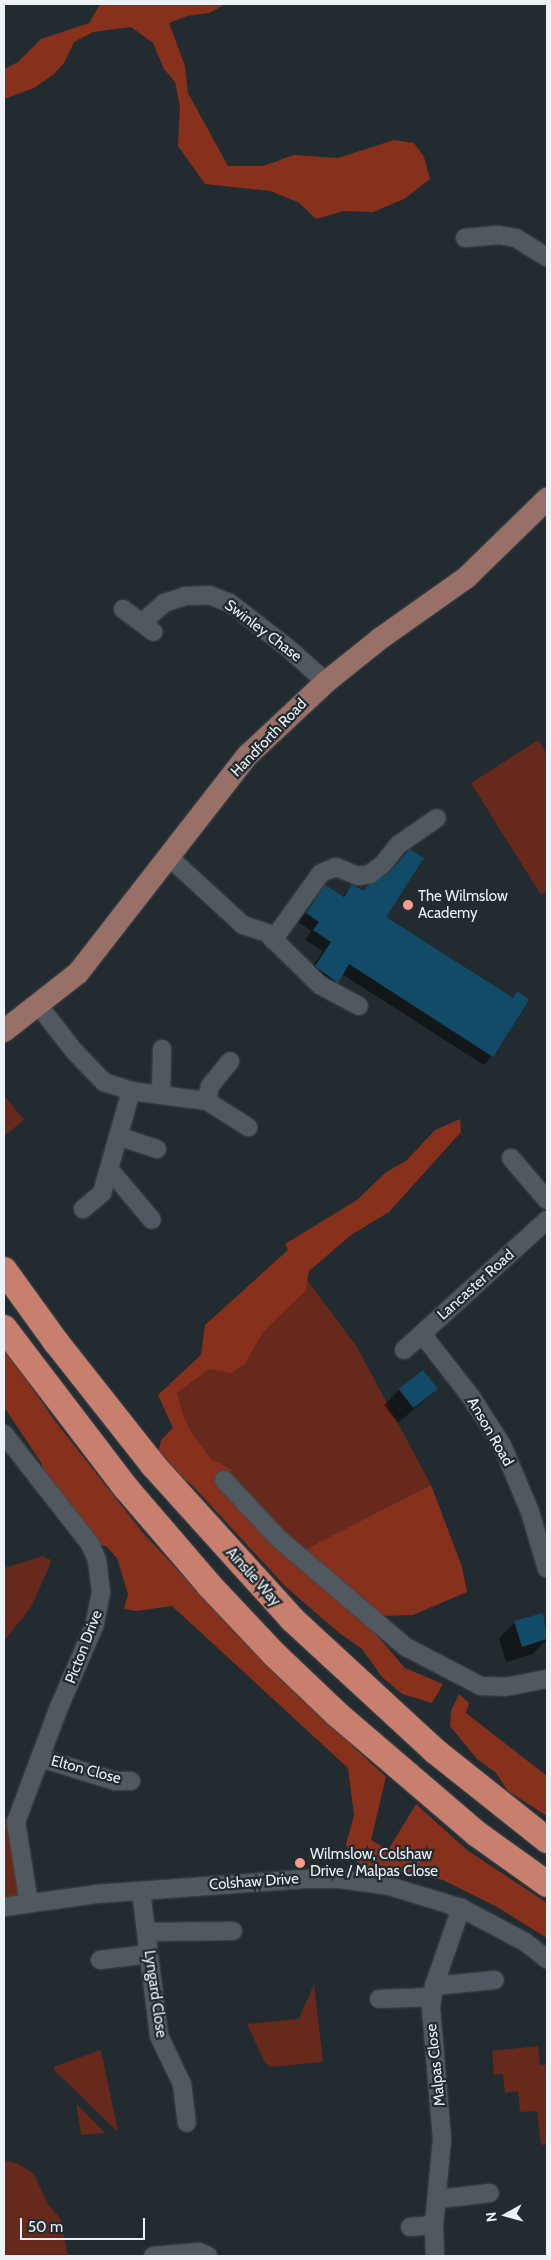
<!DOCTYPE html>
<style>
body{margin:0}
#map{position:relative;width:551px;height:2260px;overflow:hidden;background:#222b30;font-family:Cabin,sans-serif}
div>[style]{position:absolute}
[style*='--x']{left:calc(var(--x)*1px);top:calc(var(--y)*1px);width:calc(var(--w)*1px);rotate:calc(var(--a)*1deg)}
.green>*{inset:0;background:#66291b}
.forest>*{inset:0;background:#87311c}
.shadow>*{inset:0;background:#0007}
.building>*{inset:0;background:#124b67;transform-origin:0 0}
.roads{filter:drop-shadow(0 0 1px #41494d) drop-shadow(0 0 1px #41494d)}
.minor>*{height:18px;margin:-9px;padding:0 9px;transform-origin:9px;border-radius:9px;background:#50595f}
.major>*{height:22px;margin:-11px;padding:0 11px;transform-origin:11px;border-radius:11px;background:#997067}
.highway>*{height:26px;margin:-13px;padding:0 13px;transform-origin:13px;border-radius:13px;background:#c97f6d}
.dots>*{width:14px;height:14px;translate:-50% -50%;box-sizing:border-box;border:2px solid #222b30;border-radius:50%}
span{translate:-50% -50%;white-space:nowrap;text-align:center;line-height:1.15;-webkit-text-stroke:4.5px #222b30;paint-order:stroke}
.street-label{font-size:15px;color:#ecf2f6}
.poi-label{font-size:15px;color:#ecf2f6}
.left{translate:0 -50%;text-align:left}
.frame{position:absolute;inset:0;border:5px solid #ecf2f6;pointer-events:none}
.north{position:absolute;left:481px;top:2190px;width:50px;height:50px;-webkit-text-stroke:4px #222b30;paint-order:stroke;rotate:263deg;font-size:14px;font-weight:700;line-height:20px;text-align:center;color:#ecf2f6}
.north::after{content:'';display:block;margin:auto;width:18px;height:22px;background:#ecf2f6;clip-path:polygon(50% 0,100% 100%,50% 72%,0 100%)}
.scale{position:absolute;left:20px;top:2218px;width:125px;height:22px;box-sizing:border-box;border:2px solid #ecf2f6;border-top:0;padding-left:6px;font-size:15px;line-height:18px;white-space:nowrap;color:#ecf2f6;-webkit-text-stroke:4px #222b30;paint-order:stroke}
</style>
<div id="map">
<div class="green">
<div style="clip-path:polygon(538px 740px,547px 754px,547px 891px,541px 895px,471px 783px)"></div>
<div style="clip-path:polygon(4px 1095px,24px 1120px,4px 1136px)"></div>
<div style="clip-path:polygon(296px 1265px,357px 1347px,431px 1485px,296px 1554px,224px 1480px,158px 1395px)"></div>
<div style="clip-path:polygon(43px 1556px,51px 1560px,50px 1565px,31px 1607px,4px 1641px,4px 1568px)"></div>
<div style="clip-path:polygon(4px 1820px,16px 1822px,29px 1903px,4px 1907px)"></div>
<div style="clip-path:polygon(314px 1984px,323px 2062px,271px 2067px,265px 2063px,247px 2024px,299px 2019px)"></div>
<div style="clip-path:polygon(538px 2046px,540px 2065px,547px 2064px,547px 2144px,541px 2145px,537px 2111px,520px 2112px,518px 2091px,505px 2093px,503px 2074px,494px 2075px,492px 2051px)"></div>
<div style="clip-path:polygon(101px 2050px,118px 2132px,54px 2070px,55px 2066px)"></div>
<div style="clip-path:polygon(76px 2103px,105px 2133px,81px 2135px)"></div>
<div style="clip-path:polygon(4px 2160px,18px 2164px,33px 2173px,49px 2206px,60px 2218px,68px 2256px,4px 2256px)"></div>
</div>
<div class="forest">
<div style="clip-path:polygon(100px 4px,226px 4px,209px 13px,187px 16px,169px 23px,185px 66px,188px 93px,228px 166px,263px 166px,294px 155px,338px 158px,394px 140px,414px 143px,424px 157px,430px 179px,404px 199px,373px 212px,344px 211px,316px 219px,298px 202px,270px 191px,205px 184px,178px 146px,180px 107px,175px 82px,164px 69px,153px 43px,131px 27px,93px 32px,74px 42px,64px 63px,54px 74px,34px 88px,4px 99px,4px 69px,18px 62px,41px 39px,89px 23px)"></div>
<div style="clip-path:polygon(460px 1119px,461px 1132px,389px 1212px,351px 1235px,309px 1271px,305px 1291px,263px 1332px,245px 1364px,231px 1373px,209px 1369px,177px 1393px,184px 1418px,193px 1435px,211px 1459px,232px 1470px,224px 1479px,296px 1554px,431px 1485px,462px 1567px,467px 1592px,413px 1615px,382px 1616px,368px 1625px,405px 1668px,443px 1684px,432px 1703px,402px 1694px,382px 1677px,362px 1649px,338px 1632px,286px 1587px,193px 1486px,162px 1461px,158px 1453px,161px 1440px,173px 1428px,158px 1395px,201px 1355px,205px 1325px,288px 1250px,285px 1244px,357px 1200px,385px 1173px,407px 1160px,435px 1130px)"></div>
<div style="clip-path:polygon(4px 1348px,55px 1421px,143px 1533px,271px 1670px,386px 1777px,371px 1840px,388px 1850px,416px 1804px,467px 1850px,547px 1903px,547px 1938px,497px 1907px,443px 1880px,410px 1873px,362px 1870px,346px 1845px,354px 1815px,348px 1768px,172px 1606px,136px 1611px,124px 1609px,128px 1594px,117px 1558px,106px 1546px,90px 1544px,45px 1487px,42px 1464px,4px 1407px)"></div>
<div style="clip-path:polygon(459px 1694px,469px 1703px,466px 1713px,547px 1776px,547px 1816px,508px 1791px,495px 1772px,477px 1759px,450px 1726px,451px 1711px)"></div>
</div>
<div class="shadow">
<div style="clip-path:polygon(352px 886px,363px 892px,369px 886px,385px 918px,511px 998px,517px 993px,492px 1056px,484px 1065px,342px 974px,328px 991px,307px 975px,323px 951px,305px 940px,311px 931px,298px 922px,325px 887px,342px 897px)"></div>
<div style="clip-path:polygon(400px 1389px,437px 1389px,398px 1423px,384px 1405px)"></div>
<div style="clip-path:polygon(542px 1614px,547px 1639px,533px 1654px,506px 1662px,499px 1638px,515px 1622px)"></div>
</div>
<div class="building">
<div style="clip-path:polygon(410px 849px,424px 858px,386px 917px,513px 998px,517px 991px,529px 1000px,493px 1057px,349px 964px,338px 983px,315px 966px,331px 942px,313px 930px,319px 922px,306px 913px,325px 885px,344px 897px,352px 885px,364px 891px,368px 885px,389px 873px)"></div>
<div style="left:423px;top:1370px;width:24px;height:31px;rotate:52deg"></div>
<div style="clip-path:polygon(543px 1613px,547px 1639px,522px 1647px,514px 1621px)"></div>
</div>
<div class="roads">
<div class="minor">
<div style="--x:465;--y:238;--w:34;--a:-5"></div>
<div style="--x:499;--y:235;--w:17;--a:10"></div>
<div style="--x:516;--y:238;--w:36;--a:32"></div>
<div style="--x:123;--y:609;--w:38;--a:37"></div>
<div style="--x:142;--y:623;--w:30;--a:-42"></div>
<div style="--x:164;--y:603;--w:22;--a:-18"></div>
<div style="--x:185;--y:596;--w:24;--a:-2"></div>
<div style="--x:209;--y:595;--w:22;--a:21"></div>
<div style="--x:230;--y:603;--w:73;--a:37.8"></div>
<div style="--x:288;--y:648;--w:51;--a:41.8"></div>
<div style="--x:169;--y:857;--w:100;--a:42.6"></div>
<div style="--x:243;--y:925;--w:25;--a:18"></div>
<div style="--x:267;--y:933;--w:74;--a:44.5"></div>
<div style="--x:320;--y:985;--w:44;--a:28.3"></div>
<div style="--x:273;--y:940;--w:82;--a:-54.4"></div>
<div style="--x:321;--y:873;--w:16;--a:-22"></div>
<div style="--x:336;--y:867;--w:24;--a:22"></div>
<div style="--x:358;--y:876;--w:12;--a:-9"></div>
<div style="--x:370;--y:874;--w:15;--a:-37"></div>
<div style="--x:382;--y:865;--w:26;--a:-51"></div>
<div style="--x:398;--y:845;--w:47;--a:-34.7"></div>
<div style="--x:39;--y:1006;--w:58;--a:52"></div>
<div style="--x:75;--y:1052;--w:42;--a:46"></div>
<div style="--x:104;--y:1082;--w:28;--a:18"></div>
<div style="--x:131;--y:1091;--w:77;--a:7.5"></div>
<div style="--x:207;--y:1101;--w:49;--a:32.4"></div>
<div style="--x:161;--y:1094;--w:45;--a:-88.7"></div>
<div style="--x:207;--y:1101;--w:15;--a:-79"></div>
<div style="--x:210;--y:1086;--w:32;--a:-51"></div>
<div style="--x:118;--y:1136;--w:41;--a:18.4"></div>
<div style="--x:511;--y:1158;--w:55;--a:49.4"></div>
<div style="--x:110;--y:1170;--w:65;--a:50"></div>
<div style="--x:83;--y:1209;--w:25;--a:-40"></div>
<div style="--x:102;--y:1193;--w:106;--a:-74.1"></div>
<div style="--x:422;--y:1334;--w:80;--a:52.1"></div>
<div style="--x:471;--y:1397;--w:57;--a:57.1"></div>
<div style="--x:502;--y:1445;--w:73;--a:67.3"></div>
<div style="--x:530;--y:1512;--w:59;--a:73.4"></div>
<div style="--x:404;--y:1350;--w:193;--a:-42.3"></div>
<div style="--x:4;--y:1434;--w:140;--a:52"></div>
<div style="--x:90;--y:1544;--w:17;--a:66"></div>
<div style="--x:97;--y:1560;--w:32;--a:83"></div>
<div style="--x:101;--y:1592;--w:33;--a:101"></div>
<div style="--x:95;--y:1624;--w:90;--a:113.4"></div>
<div style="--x:59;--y:1707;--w:123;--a:110.5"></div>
<div style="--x:16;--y:1822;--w:82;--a:80.9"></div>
<div style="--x:224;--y:1480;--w:81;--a:47"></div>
<div style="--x:279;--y:1539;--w:167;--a:40.4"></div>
<div style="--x:406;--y:1647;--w:85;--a:27.5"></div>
<div style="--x:481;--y:1686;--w:24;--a:2"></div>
<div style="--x:505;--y:1687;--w:43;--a:-10.8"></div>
<div style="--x:40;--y:1758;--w:78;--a:17"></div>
<div style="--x:115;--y:1781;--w:16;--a:0"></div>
<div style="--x:141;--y:1891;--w:146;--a:82.9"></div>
<div style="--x:159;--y:2036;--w:53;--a:64.4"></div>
<div style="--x:182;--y:2084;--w:39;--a:83"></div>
<div style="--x:4;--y:1907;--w:93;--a:-8"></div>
<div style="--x:96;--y:1894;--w:209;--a:-4.1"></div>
<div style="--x:304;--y:1879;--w:36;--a:0"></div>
<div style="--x:340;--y:1879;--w:49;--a:8.1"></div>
<div style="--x:389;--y:1886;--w:75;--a:17"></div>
<div style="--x:461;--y:1908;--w:72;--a:28"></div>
<div style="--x:525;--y:1942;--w:28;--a:38"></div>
<div style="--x:146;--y:1932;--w:87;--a:-0.7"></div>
<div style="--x:100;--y:1960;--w:49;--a:-7"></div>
<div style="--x:434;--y:1986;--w:61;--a:-5.6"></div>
<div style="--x:379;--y:1999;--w:53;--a:-2.2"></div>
<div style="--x:439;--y:2199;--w:51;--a:-6.7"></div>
<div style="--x:410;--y:2227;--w:24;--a:-5"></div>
<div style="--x:153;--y:2256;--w:46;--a:-5"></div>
<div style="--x:199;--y:2252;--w:10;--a:24"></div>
<div style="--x:435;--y:2256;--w:31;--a:-92"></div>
<div style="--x:434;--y:2225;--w:86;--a:-84.7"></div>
<div style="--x:442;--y:2139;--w:132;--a:-94.8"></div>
<div style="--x:431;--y:2007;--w:21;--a:-82"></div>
<div style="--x:434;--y:1986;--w:83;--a:-70.9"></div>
</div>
<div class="major">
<div style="--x:4;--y:1031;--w:94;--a:-38.1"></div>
<div style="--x:78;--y:973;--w:276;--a:-52.1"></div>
<div style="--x:248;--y:755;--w:107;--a:-43.1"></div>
<div style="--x:326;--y:682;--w:70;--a:-38.7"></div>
<div style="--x:381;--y:638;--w:105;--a:-35.3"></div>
<div style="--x:467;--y:577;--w:112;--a:-44.3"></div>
</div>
<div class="highway">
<div style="--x:4;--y:1270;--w:89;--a:54.2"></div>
<div style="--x:56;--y:1342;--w:157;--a:51.7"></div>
<div style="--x:153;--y:1465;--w:207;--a:47.9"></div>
<div style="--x:292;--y:1619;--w:195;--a:42.7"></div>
<div style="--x:435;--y:1751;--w:143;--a:38.5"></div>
<div style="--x:4;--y:1328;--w:201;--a:52.7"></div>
<div style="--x:126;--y:1488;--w:128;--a:49.4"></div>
<div style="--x:209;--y:1585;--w:95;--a:46.7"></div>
<div style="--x:274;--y:1654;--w:87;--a:43.6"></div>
<div style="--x:337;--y:1714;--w:184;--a:40.6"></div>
<div style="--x:477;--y:1834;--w:86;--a:35.5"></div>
</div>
</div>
<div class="dots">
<div style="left:408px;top:905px;background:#f49e89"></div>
<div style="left:300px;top:1863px;background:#f49e89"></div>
</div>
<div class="street-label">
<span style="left:263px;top:631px;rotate:37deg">Swinley Chase</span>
<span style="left:269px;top:738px;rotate:-46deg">Handforth Road</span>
<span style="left:476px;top:1285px;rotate:-42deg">Lancaster Road</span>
<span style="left:490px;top:1432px;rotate:60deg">Anson Road</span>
<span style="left:253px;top:1577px;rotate:48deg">Ainslie Way</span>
<span style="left:84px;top:1647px;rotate:-69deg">Picton Drive</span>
<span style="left:86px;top:1770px;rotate:15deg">Elton Close</span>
<span style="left:254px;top:1882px;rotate:-4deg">Colshaw Drive</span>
<span style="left:155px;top:1994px;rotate:82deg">Lyngard Close</span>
<span style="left:436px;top:2065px;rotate:-96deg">Malpas Close</span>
</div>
<div class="poi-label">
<span class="left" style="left:418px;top:905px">The Wilmslow<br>Academy</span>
<span class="left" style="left:310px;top:1863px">Wilmslow, Colshaw<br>Drive / Malpas Close</span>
</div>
<div class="frame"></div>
<div class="north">N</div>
<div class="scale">50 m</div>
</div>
